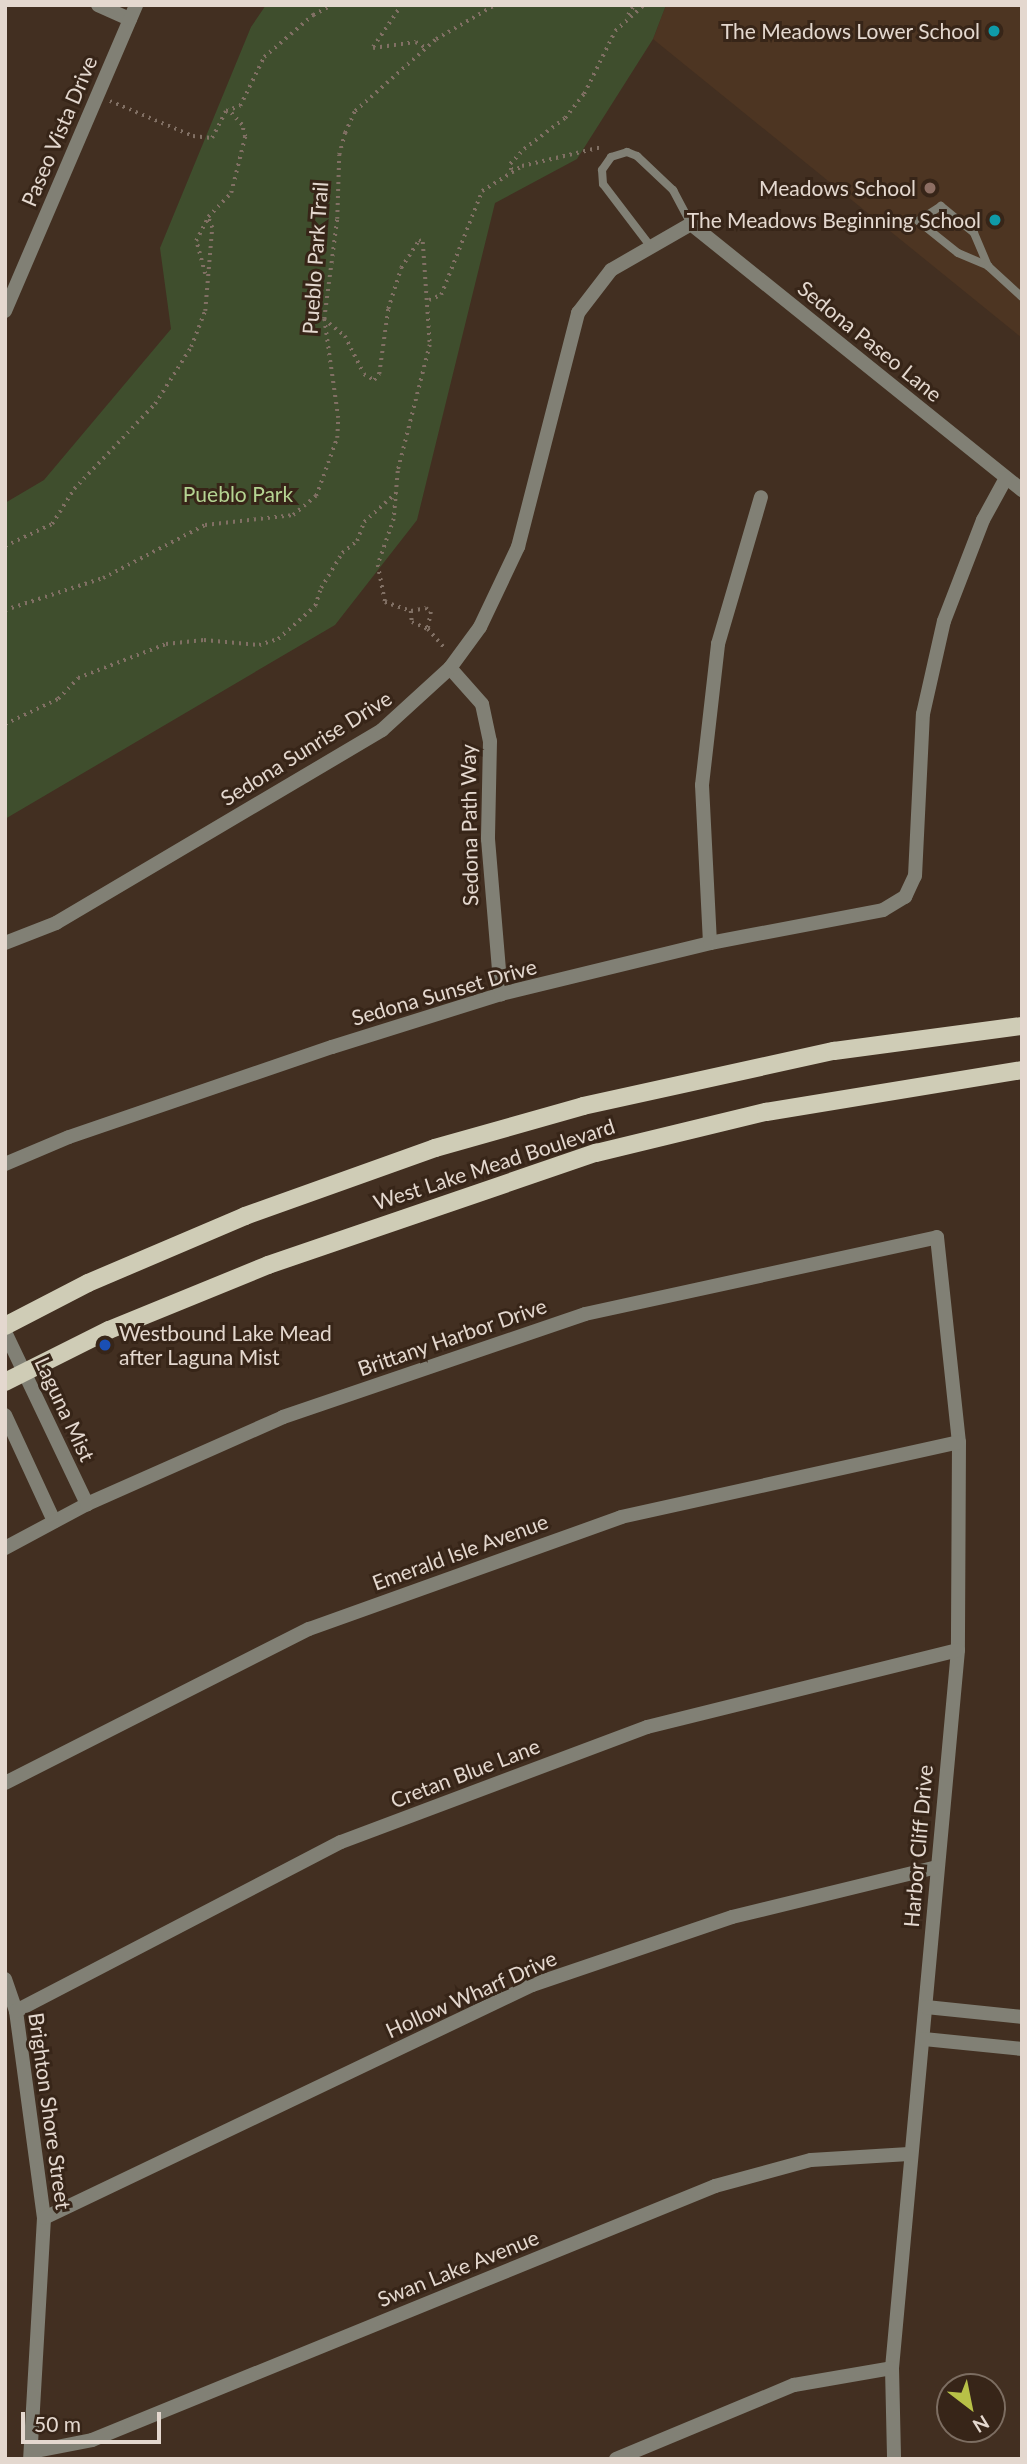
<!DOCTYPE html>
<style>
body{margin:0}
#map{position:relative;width:1027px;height:2464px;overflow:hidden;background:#422f21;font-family:Lato,sans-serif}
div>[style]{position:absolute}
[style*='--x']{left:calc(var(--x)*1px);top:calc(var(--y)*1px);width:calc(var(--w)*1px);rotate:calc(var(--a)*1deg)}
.built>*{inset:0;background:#4d3522}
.green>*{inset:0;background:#3f4e2d}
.path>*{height:3.5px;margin-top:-1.75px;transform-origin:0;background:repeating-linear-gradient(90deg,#817064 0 2px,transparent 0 7px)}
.lane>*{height:8px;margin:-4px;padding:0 4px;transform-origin:4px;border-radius:4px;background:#818075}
.street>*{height:14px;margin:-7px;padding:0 7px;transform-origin:7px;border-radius:7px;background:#818075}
.primary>*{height:18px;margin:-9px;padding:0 9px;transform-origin:9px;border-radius:9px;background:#cfccb6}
.dots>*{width:19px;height:19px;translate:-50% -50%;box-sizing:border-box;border:4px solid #372518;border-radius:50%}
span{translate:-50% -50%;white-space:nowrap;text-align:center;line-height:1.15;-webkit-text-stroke:6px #372518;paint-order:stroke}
.poi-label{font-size:21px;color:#e4d8cf}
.right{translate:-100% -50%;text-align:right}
.left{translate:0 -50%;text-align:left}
.street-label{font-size:21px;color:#e4d8cf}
.park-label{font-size:21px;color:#b5d492}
.frame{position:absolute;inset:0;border:7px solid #e4d8cf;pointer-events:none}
.north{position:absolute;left:936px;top:2373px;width:70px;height:70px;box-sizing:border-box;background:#372518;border:2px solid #7c6d61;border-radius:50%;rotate:148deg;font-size:19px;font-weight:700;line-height:28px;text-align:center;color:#e4d8cf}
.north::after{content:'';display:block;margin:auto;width:24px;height:32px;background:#b8c147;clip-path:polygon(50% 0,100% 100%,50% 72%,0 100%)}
.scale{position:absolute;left:21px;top:2412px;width:140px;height:32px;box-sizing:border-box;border:4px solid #e4d8cf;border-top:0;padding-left:9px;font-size:21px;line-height:24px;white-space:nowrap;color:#e4d8cf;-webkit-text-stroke:5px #372518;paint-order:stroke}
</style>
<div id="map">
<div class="built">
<div style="clip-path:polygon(666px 5px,1022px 5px,1022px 338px,653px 39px)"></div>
</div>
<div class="green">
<div style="clip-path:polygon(266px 5px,666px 5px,653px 39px,577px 159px,495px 203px,417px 520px,335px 625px,5px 819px,5px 503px,44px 480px,171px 329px,160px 248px,251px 27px)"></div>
</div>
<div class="path">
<div style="--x:402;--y:5;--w:52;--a:124"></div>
<div style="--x:373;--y:48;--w:43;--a:-7.9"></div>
<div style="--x:416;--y:42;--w:12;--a:31"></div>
<div style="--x:628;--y:15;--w:12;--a:-59"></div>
<div style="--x:110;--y:101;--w:90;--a:22.9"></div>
<div style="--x:193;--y:136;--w:19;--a:6"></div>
<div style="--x:212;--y:138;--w:30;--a:-63"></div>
<div style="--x:226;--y:111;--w:15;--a:-20"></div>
<div style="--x:240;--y:106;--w:55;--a:-63.9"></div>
<div style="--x:264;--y:57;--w:65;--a:-40.6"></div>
<div style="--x:313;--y:15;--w:21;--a:-28"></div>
<div style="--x:511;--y:170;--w:6;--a:-99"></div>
<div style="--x:510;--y:164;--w:21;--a:-47"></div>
<div style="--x:524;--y:149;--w:51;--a:-37.1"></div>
<div style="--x:565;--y:118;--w:31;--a:-52"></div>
<div style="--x:584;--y:94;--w:70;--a:-63.8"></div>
<div style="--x:615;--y:31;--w:39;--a:-42"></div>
<div style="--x:205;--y:274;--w:34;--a:-105"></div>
<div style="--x:196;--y:241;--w:25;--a:-63"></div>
<div style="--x:429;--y:300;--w:13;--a:-23"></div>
<div style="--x:441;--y:295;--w:112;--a:-68.5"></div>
<div style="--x:482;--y:191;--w:47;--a:-32"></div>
<div style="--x:522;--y:166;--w:82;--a:-13.4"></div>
<div style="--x:324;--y:319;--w:27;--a:39"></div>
<div style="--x:345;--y:336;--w:42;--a:63.4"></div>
<div style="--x:364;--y:374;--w:12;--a:31"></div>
<div style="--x:374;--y:380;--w:8;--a:-50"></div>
<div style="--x:379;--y:374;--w:66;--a:-82.1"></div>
<div style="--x:388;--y:309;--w:43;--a:-72.4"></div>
<div style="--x:401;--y:268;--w:33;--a:-57"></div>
<div style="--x:419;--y:240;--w:4;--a:27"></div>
<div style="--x:423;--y:242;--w:103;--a:86.1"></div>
<div style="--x:430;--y:345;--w:130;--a:104.3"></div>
<div style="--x:398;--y:471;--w:48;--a:94.8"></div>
<div style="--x:394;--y:519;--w:49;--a:109.2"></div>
<div style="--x:378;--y:565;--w:38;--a:79"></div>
<div style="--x:385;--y:602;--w:28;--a:19"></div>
<div style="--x:411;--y:611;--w:11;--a:85"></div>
<div style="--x:412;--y:622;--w:17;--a:24"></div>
<div style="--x:428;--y:629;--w:28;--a:49"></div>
<div style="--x:5;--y:546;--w:52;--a:-25.1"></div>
<div style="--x:52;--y:524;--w:41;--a:-57.8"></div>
<div style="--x:74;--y:489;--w:117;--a:-46.4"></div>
<div style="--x:155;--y:404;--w:67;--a:-57.7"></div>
<div style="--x:191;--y:347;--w:39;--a:-69"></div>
<div style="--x:205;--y:311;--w:83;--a:-85.2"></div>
<div style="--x:212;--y:228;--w:12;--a:-110"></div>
<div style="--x:208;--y:217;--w:33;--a:-46"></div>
<div style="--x:231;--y:193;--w:58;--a:-76"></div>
<div style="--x:245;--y:137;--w:12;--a:-104"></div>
<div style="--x:242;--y:125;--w:21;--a:-133"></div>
<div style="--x:5;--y:610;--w:103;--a:-18.1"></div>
<div style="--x:103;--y:578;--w:115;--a:-27.5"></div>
<div style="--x:205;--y:525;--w:89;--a:-6.5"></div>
<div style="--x:293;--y:515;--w:30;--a:-40"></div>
<div style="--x:316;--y:496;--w:62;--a:-70.1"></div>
<div style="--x:337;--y:438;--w:20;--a:-87"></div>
<div style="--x:338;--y:418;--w:100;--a:-98"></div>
<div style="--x:324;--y:319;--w:101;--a:-82.6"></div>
<div style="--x:337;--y:219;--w:64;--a:-88.2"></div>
<div style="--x:339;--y:155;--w:23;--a:-75"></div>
<div style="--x:345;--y:133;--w:24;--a:-66"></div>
<div style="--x:355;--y:111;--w:108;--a:-41.6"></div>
<div style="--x:436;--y:39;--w:68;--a:-30"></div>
<div style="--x:411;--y:611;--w:15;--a:-11"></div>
<div style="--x:426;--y:608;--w:6;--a:39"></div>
<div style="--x:431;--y:612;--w:17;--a:100"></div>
<div style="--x:5;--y:724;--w:59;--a:-25.3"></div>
<div style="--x:58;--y:699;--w:29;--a:-46"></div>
<div style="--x:78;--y:678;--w:94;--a:-21.1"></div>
<div style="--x:166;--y:644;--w:38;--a:-6"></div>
<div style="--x:204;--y:640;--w:55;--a:5.2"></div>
<div style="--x:259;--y:645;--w:20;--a:-18"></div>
<div style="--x:278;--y:639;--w:50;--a:-41.7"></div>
<div style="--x:315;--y:606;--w:19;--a:-72"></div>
<div style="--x:321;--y:588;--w:41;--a:-59"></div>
<div style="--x:342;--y:553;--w:19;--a:-39"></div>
<div style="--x:357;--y:541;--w:20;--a:-70"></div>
<div style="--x:364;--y:522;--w:43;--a:-42.2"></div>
</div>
<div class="lane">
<div style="--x:651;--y:247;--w:79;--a:-127.3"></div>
<div style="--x:603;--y:184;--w:14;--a:-94"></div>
<div style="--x:602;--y:170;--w:16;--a:-55"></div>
<div style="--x:611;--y:157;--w:17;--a:-17"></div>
<div style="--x:627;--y:152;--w:11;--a:22"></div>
<div style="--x:637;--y:156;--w:50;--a:43.4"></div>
<div style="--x:673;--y:190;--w:38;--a:62"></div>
<div style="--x:988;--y:266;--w:36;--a:-113"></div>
<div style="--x:974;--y:233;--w:43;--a:-140.7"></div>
<div style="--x:941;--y:206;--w:27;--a:147"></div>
<div style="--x:918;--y:221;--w:51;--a:38.7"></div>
<div style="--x:958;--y:253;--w:33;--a:23"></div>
<div style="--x:988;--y:266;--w:46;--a:42.4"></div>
</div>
<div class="street">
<div style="--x:98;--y:5;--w:35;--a:24"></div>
<div style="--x:5;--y:311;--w:333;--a:-66.8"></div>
<div style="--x:450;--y:668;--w:48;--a:48.4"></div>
<div style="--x:482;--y:704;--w:38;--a:78"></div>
<div style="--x:490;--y:741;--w:98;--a:91.2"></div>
<div style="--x:488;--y:839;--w:156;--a:85.2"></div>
<div style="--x:5;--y:943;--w:55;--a:-21.4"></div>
<div style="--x:56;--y:923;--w:379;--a:-30.6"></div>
<div style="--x:382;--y:730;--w:92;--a:-42.4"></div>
<div style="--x:450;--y:668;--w:51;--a:-53.8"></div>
<div style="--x:480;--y:627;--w:89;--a:-64.6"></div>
<div style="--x:518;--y:547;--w:242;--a:-75.6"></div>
<div style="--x:578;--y:313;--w:54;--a:-52.5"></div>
<div style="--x:611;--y:270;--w:92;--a:-29.9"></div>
<div style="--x:691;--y:224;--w:425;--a:38.8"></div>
<div style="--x:710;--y:943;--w:158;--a:-92.9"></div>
<div style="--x:702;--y:785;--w:142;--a:-83.5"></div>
<div style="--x:718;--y:644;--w:153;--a:-73.7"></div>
<div style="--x:5;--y:1164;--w:69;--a:-22.9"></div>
<div style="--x:69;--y:1137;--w:278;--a:-18.9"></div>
<div style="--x:332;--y:1047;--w:177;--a:-17.4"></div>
<div style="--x:501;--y:994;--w:215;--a:-13.7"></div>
<div style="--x:710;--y:943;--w:176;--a:-10.8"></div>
<div style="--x:883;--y:910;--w:26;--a:-31"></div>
<div style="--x:905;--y:897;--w:23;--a:-65"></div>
<div style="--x:915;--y:876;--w:162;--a:-87.2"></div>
<div style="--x:923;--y:714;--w:95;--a:-77.3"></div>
<div style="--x:944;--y:621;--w:108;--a:-68.9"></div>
<div style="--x:983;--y:520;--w:48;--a:-61.3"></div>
<div style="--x:5;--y:1332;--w:191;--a:64.5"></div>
<div style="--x:5;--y:1415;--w:117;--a:65.2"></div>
<div style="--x:5;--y:1548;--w:93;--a:-28.2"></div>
<div style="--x:87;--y:1504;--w:214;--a:-23.9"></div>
<div style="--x:283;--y:1417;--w:319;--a:-18.8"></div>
<div style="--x:585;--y:1314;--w:360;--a:-12.3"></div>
<div style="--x:937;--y:1237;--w:206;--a:83.9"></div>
<div style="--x:959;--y:1442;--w:208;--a:90.3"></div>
<div style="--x:958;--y:1650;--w:721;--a:95.25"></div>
<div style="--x:892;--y:2368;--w:91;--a:88.7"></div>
<div style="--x:5;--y:1783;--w:341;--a:-26.9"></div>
<div style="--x:309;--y:1629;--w:331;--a:-19.7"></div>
<div style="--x:621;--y:1517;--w:346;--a:-12.5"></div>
<div style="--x:5;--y:1979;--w:34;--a:71"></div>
<div style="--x:16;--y:2011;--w:209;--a:82.3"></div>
<div style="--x:44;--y:2218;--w:241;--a:93.3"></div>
<div style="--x:926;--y:2007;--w:97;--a:5.9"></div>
<div style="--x:16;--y:2011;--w:366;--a:-27.5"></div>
<div style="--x:341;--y:1842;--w:327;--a:-20.6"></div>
<div style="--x:647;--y:1727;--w:320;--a:-13.9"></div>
<div style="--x:924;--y:2039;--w:99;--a:5.8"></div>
<div style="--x:44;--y:2218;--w:541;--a:-25.52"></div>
<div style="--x:532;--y:1985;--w:211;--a:-18.8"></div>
<div style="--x:732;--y:1917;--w:211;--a:-13.7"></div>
<div style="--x:31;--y:2452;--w:62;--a:-11.1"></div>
<div style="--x:92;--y:2440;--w:673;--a:-22.18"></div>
<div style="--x:715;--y:2186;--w:99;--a:-15.2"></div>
<div style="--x:811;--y:2160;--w:98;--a:-3.5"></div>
<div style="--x:616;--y:2459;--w:193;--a:-22.6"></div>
<div style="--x:794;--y:2385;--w:99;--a:-9.8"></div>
</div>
<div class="primary">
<div style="--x:5;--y:1326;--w:93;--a:-27.4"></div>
<div style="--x:88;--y:1283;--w:171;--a:-23.1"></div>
<div style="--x:245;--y:1216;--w:202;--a:-19.7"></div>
<div style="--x:435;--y:1148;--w:154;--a:-15.8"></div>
<div style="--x:583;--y:1106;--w:257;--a:-12.4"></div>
<div style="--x:834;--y:1051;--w:190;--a:-7.6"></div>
<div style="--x:5;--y:1382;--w:116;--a:-26.6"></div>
<div style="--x:109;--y:1330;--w:172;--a:-22.2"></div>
<div style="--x:268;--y:1265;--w:347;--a:-18.9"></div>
<div style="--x:596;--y:1153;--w:175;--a:-13.6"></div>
<div style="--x:766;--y:1112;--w:259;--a:-9.3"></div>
</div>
<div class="dots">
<div style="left:994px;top:31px;background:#0f9aa8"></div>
<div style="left:930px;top:188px;background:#8d6e63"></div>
<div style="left:995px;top:220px;background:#0f9aa8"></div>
<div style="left:105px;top:1345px;background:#1a4fb4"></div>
</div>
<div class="poi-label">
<span class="right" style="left:980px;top:31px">The Meadows Lower School</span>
<span class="right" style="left:916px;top:188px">Meadows School</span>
<span class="right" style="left:981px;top:220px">The Meadows Beginning School</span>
<span class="left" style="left:119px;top:1345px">Westbound Lake Mead<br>after Laguna Mist</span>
</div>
<div class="street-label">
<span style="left:59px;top:131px;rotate:-67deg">Paseo Vista Drive</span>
<span style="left:315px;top:258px;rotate:-86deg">Pueblo Park Trail</span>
<span style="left:870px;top:341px;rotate:39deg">Sedona Paseo Lane</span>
<span style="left:306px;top:748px;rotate:-32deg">Sedona Sunrise Drive</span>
<span style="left:469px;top:825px;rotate:-91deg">Sedona Path Way</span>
<span style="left:444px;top:992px;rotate:-16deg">Sedona Sunset Drive</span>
<span style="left:494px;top:1164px;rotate:-18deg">West Lake Mead Boulevard</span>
<span style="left:452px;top:1337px;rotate:-19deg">Brittany Harbor Drive</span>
<span style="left:65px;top:1409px;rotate:65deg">Laguna Mist</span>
<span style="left:460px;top:1552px;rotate:-20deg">Emerald Isle Avenue</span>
<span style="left:465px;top:1773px;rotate:-21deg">Cretan Blue Lane</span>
<span style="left:918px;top:1846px;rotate:-85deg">Harbor Cliff Drive</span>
<span style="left:471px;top:1994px;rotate:-24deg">Hollow Wharf Drive</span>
<span style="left:50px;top:2111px;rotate:82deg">Brighton Shore Street</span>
<span style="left:458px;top:2268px;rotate:-22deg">Swan Lake Avenue</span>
</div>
<div class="park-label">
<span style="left:238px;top:494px">Pueblo Park</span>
</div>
<div class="frame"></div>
<div class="north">N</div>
<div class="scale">50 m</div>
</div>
